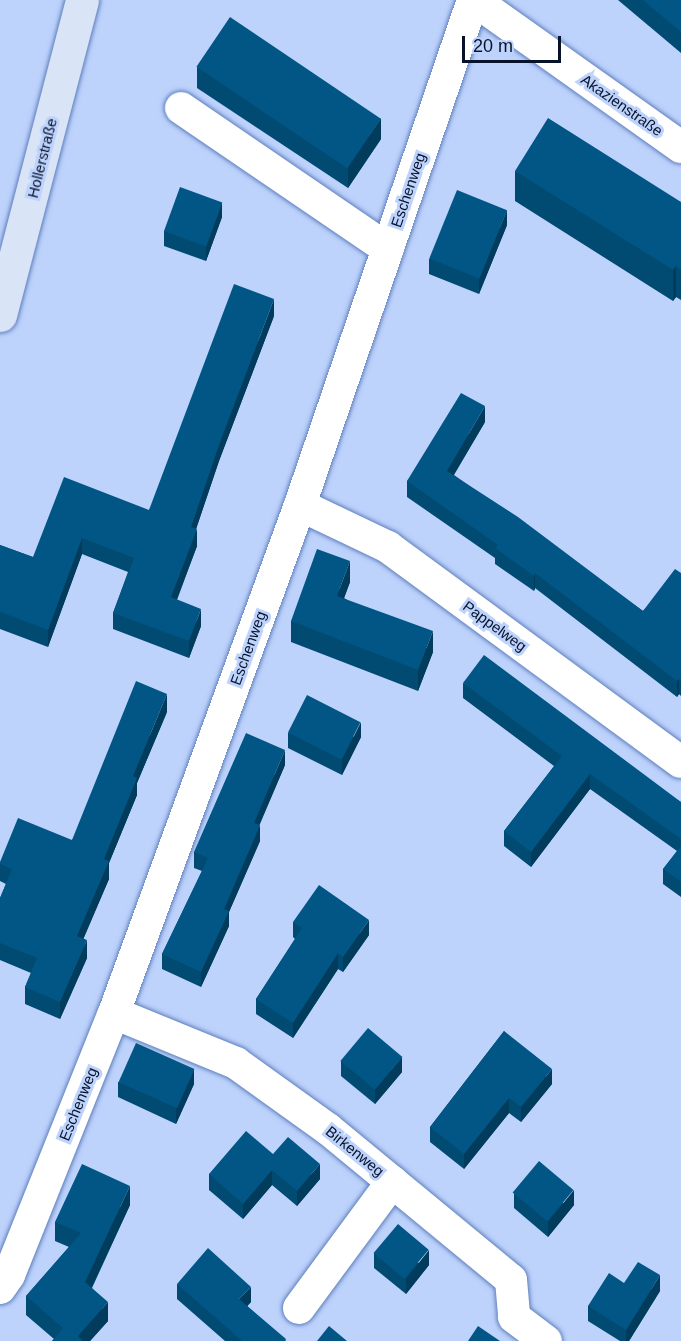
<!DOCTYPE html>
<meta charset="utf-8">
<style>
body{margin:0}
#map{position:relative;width:681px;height:1341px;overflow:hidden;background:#bdd3fc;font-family:Arial,sans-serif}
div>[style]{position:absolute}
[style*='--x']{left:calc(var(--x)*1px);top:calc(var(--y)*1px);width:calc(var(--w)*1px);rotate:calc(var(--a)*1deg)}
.roads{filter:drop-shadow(0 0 2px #5e7fbd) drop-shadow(0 0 2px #5e7fbd)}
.minor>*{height:32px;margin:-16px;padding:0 16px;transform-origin:16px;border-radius:16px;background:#fff}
.major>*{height:33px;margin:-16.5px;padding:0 16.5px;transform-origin:16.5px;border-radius:16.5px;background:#dae4f7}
.wall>*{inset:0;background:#014a72}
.shaded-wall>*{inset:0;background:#013c5d}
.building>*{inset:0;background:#015685;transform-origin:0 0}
span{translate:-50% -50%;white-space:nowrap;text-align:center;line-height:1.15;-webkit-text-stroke:6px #bdd3fc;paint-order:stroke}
.street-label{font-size:15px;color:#07132b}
.scale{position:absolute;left:462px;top:36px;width:99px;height:27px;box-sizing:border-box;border:3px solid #07132b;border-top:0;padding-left:8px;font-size:18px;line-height:21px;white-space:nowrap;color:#07132b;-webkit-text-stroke:4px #bdd3fc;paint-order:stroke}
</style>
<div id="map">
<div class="roads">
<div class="minor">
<div style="--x:474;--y:0;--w:254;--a:35.4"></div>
<div style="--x:181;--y:108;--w:250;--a:34.3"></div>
<div style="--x:300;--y:505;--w:98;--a:25.5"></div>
<div style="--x:388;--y:547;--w:363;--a:36.3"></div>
<div style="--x:114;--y:1013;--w:132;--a:22.3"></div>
<div style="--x:236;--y:1063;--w:113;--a:35.7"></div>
<div style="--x:328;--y:1129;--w:237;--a:39.5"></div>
<div style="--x:511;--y:1280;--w:37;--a:85"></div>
<div style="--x:514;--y:1317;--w:40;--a:37"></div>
<div style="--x:0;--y:1288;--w:16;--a:-55"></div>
<div style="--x:9;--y:1275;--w:282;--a:-68.2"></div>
<div style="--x:114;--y:1013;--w:541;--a:-69.89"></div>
<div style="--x:300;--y:505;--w:534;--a:-71.09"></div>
<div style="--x:299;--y:1308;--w:157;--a:-53.6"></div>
</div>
<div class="major">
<div style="--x:0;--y:315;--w:325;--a:-75.4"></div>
</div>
</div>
<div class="wall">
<div style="clip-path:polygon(618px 0,681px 0,681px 53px)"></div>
<div style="clip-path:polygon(197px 67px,381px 139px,348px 188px,197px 88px)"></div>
<div style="clip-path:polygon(515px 171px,681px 202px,681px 300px,676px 297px,673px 301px,515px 201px)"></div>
<div style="clip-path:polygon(222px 217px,206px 261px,164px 246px,164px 231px)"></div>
<div style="clip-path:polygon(507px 225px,479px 294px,429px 274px,429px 259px)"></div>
<div style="clip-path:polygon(274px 316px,219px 461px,196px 529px,197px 546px,177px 600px,201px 626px,189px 658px,113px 629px,113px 613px,128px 572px,82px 554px,48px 647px,0 629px,0 545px,33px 557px,149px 510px)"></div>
<div style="clip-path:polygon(485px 422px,454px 475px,643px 611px,681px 573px,681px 696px,679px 694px,677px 697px,535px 588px,534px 591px,495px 564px,495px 558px,407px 497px,407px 481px)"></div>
<div style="clip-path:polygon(350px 582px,344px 598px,433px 652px,418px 691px,291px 642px,291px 621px)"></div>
<div style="clip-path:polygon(463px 683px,681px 802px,681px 897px,663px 884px,663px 869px,677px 851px,590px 789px,531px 867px,504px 846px,504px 831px,554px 766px,463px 698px)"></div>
<div style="clip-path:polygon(167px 712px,137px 783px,137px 795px,109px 863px,109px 879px,83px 939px,87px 958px,60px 1019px,25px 1004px,25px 987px,31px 973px,0 960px,0 898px,6px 884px,0 881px,0 862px,72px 840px)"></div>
<div style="clip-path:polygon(288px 733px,361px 737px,342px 775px,288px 748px)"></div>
<div style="clip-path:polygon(285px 765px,259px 825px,260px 841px,229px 912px,229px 926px,201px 987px,162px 969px,162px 954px,202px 871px,194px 868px,194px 852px)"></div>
<div style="clip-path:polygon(293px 922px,369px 935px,343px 972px,338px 969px,293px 1038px,256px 1014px,256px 999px,295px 939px,293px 937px)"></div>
<div style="clip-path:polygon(504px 1031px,552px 1084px,521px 1122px,509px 1113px,464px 1169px,430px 1142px,430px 1127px)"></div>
<div style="clip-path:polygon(341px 1061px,402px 1072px,375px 1104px,341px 1076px)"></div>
<div style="clip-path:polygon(118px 1082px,194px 1084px,176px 1124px,118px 1097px)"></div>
<div style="clip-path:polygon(273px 1154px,320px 1179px,297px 1206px,272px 1185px,243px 1219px,209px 1190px,209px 1174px)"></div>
<div style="clip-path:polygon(514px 1193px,574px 1205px,548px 1237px,514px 1208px)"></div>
<div style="clip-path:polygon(130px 1205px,92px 1288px,108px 1321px,90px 1341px,52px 1341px,54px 1339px,26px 1315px,26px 1296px,69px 1247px,55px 1241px,55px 1222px)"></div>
<div style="clip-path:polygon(374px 1253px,429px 1265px,406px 1294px,374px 1268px)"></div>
<div style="clip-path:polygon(624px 1283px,660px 1291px,629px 1341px,620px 1341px,588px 1321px,588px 1306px)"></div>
<div style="clip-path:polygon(177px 1284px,251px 1302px,247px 1306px,286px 1341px,225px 1341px,177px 1299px)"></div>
</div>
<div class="shaded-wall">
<div style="clip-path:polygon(381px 118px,381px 139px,348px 188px,348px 167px)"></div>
<div style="clip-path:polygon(222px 202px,222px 217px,206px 261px,206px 245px)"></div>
<div style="clip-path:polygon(507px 210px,507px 225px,479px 294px,479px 279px)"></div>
<div style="clip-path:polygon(676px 266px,676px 297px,673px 301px,673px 270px)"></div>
<div style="clip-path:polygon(274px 299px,274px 316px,219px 461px,191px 544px,191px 527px,219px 445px)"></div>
<div style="clip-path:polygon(485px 406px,485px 422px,447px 486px,447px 471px)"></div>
<div style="clip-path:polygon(197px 529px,197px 546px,171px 614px,171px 597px)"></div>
<div style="clip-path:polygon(82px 538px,82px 554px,48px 647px,48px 630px)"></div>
<div style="clip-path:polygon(350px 561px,350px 582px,337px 617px,337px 596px)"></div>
<div style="clip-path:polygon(535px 573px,535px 588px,534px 591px,534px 576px)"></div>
<div style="clip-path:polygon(201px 609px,201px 626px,189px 658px,189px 641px)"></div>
<div style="clip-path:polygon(433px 631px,433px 652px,418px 691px,418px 670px)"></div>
<div style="clip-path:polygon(679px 679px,679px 694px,677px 697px,677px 681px)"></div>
<div style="clip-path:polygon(167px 694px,167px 712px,137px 783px,137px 795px,109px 863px,109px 879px,77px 954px,77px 936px,104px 859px,133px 776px)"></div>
<div style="clip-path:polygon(361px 722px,361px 737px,342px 775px,342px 760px)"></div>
<div style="clip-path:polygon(285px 750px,285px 765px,254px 838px,254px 823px)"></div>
<div style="clip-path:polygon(590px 774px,590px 789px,531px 867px,531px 852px)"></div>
<div style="clip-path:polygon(260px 825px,260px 841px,229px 912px,229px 926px,201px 987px,201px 972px,224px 909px)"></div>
<div style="clip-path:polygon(369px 920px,369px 935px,343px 972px,343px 957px)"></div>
<div style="clip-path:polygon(87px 940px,87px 958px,60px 1019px,60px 1002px)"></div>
<div style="clip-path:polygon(338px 953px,338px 969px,293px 1038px,293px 1023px)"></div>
<div style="clip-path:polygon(402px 1057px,402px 1072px,375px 1104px,375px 1089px)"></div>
<div style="clip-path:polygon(194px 1069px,194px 1084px,176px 1124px,176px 1108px)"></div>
<div style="clip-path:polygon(552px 1069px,552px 1084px,521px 1122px,521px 1107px)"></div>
<div style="clip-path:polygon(509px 1098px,509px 1113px,464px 1169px,464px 1154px)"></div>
<div style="clip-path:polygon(320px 1164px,320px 1179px,297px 1206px,297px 1191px)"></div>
<div style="clip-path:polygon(272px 1170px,272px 1185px,243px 1219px,243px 1204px)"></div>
<div style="clip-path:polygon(130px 1186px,130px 1205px,85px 1301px,85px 1282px)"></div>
<div style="clip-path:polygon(574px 1190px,574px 1205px,548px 1237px,548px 1222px)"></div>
<div style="clip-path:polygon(429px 1250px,429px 1265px,406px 1294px,406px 1279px)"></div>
<div style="clip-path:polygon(660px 1275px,660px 1291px,629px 1341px,626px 1341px,626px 1330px)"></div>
<div style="clip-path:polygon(251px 1287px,251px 1302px,239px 1315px,239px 1299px)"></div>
<div style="clip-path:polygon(108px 1302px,108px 1321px,90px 1341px,78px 1341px,78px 1336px)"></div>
</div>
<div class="building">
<div style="clip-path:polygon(643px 0,681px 0,681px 32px)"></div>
<div style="left:230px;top:17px;width:182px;height:60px;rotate:34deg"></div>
<div style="clip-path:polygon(548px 118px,681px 202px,681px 270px,676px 266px,673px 270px,515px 171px)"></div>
<div style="left:180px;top:187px;width:45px;height:47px;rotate:20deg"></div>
<div style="left:457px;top:190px;width:54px;height:74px;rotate:22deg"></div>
<div style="clip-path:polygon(234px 284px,274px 299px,219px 445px,191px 527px,197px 529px,171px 597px,201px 609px,189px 641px,113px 613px,134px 558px,82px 538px,48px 630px,0 612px,0 545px,33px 557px,64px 477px,149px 510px)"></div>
<div style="clip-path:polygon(461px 393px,485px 406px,447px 471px,518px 517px,643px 611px,675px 569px,681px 573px,681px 681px,679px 679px,677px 681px,535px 573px,534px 576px,495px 548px,498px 545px,407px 481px)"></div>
<div style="clip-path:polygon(317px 549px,350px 561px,337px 596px,433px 631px,418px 670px,291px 621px)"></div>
<div style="clip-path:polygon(484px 655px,681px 802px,681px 839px,590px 774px,531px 852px,504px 831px,562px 756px,463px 683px)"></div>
<div style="clip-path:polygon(136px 681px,167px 694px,133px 776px,137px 778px,104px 859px,109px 861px,77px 936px,87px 940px,60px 1002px,25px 987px,37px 958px,0 943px,0 898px,12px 869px,0 864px,0 862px,18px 818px,72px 840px)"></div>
<div style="left:307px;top:695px;width:60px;height:42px;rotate:27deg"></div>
<div style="clip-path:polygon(246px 733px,285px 750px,254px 823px,260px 825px,224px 909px,229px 911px,201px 972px,162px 954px,208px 858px,194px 852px)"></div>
<div style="clip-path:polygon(681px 846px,681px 882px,663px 869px)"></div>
<div style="clip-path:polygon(319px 885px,369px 920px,343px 957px,338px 953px,293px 1023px,256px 999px,302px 928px,293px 922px)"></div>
<div style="left:368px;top:1028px;width:45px;height:43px;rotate:40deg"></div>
<div style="clip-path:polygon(504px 1031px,552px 1069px,521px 1107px,509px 1098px,464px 1154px,430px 1127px)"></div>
<div style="left:136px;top:1043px;width:64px;height:43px;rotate:24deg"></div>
<div style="clip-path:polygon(246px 1131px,273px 1154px,288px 1137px,320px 1164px,297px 1191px,272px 1170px,243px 1204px,209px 1174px)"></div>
<div style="left:539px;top:1161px;width:45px;height:41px;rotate:40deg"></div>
<div style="clip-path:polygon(82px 1164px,130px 1186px,85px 1282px,108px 1302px,78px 1336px,83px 1341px,52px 1341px,63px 1328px,26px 1296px,81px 1233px,55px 1222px)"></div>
<div style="left:398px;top:1224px;width:40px;height:38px;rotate:40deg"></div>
<div style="clip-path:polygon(208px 1248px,251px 1287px,239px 1299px,286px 1339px,285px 1341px,242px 1341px,177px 1284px)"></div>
<div style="clip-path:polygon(638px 1262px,660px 1275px,626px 1330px,588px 1306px,609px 1273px,624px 1283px)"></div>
<div style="clip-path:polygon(329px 1326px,347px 1341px,317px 1341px)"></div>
<div style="clip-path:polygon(478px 1326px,500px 1341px,468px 1341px)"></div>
</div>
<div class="street-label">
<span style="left:622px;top:105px;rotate:35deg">Akazienstraße</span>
<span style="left:42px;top:158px;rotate:-76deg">Hollerstraße</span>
<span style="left:408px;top:190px;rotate:-71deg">Eschenweg</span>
<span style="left:495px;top:626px;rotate:36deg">Pappelweg</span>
<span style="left:248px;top:648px;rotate:-70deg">Eschenweg</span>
<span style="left:78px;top:1104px;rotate:-68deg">Eschenweg</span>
<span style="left:355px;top:1151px;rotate:39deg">Birkenweg</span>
</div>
<div class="scale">20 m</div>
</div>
